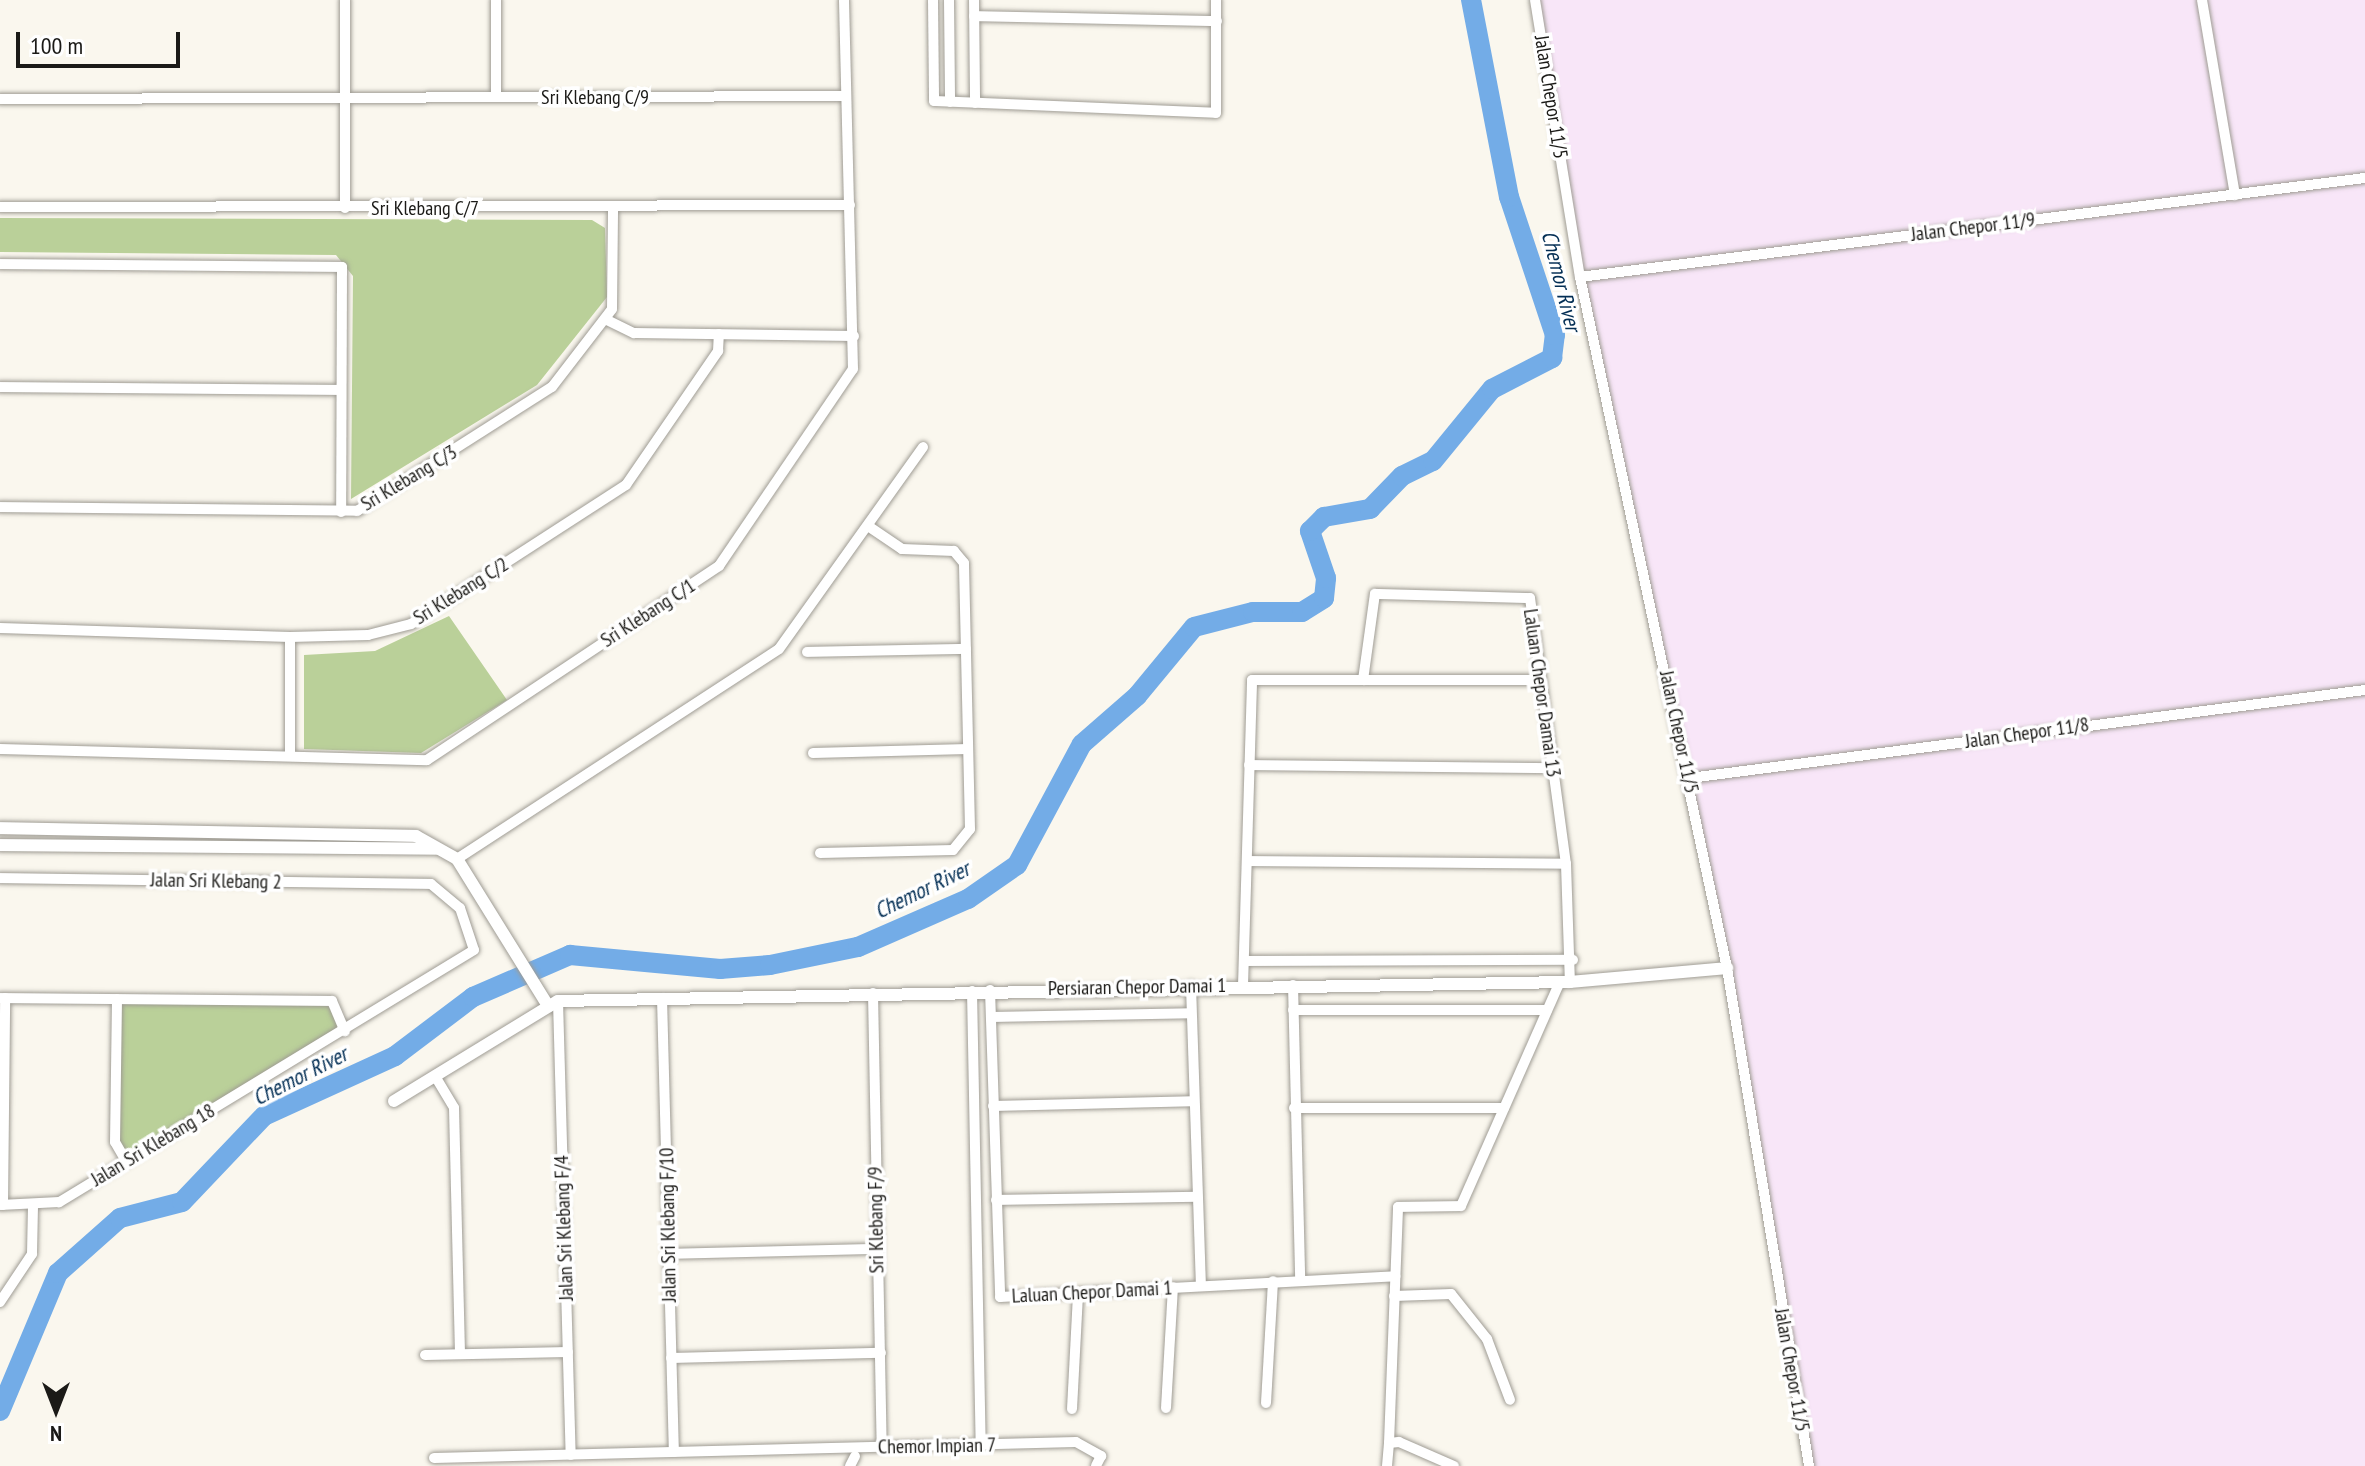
<!DOCTYPE html>
<style>
body{margin:0}
#map{position:relative;width:2365px;height:1466px;overflow:hidden;background:#faf7ee;font-family:"PT Sans Narrow",sans-serif}
div>[style]{position:absolute}
[style*='--x']{left:calc(var(--x)*1px);top:calc(var(--y)*1px);width:calc(var(--w)*1px);rotate:calc(var(--a)*1deg)}
.industrial>*{inset:0;background:#f8e6f8}
.green>*{inset:0;background:#bad099}
.river>*{height:20px;margin:-10px;padding:0 10px;transform-origin:10px;border-radius:10px;background:#73ace7}
.roads{filter:drop-shadow(0 0 2px #9f9c94) drop-shadow(0 0 2px #9f9c94)}
.minor>*{height:10px;margin:-5px;padding:0 5px;transform-origin:5px;border-radius:5px;background:#fff}
.tertiary>*{height:12px;margin:-6px;padding:0 6px;transform-origin:6px;border-radius:6px;background:#fff}
span{translate:-50% -50%;white-space:nowrap;text-align:center;line-height:1.15;-webkit-text-stroke:7px #fff;paint-order:stroke}
.street-label{font-size:20px;color:#1b1a17}
.water-label{font-size:22px;color:#032e54;font-style:italic}
.north{position:absolute;left:16px;top:1370px;width:80px;height:80px;-webkit-text-stroke:6px #fff;paint-order:stroke;rotate:180deg;font-size:22px;font-weight:700;line-height:32px;text-align:center;color:#1b1a17}
.north::after{content:'';display:block;margin:auto;width:28px;height:36px;background:#1b1a17;clip-path:polygon(50% 0,100% 100%,50% 72%,0 100%)}
.scale{position:absolute;left:16px;top:32px;width:164px;height:36px;box-sizing:border-box;border:4px solid #1b1a17;border-top:0;padding-left:10px;font-size:24px;line-height:28px;white-space:nowrap;color:#1b1a17;-webkit-text-stroke:6px #fff;paint-order:stroke}
</style>
<div id="map">
<div class="industrial">
<div style="clip-path:polygon(1535px 0,2365px 0,2365px 1466px,1809px 1466px,1727px 968px,1580px 277px)"></div>
</div>
<div class="green">
<div style="clip-path:polygon(0 218px,592px 220px,605px 228px,607px 297px,537px 385px,351px 499px,353px 276px,336px 255px,0 252px)"></div>
<div style="clip-path:polygon(449px 616px,507px 700px,421px 753px,304px 749px,304px 655px,375px 651px)"></div>
<div style="clip-path:polygon(117px 999px,332px 1001px,345px 1031px,126px 1161px,115px 1142px)"></div>
</div>
<div class="river">
<div style="--x:0;--y:1411;--w:150;--a:-67.2"></div>
<div style="--x:58;--y:1273;--w:83;--a:-41.6"></div>
<div style="--x:120;--y:1218;--w:64;--a:-14.5"></div>
<div style="--x:182;--y:1202;--w:119;--a:-46.4"></div>
<div style="--x:264;--y:1116;--w:144;--a:-24.6"></div>
<div style="--x:395;--y:1056;--w:98;--a:-37.1"></div>
<div style="--x:473;--y:997;--w:106;--a:-23.4"></div>
<div style="--x:570;--y:955;--w:151;--a:5.3"></div>
<div style="--x:720;--y:969;--w:50;--a:-4.6"></div>
<div style="--x:770;--y:965;--w:90;--a:-11.6"></div>
<div style="--x:858;--y:947;--w:120;--a:-23.6"></div>
<div style="--x:968;--y:899;--w:60;--a:-34.8"></div>
<div style="--x:1017;--y:865;--w:137;--a:-61.8"></div>
<div style="--x:1082;--y:744;--w:73;--a:-41.1"></div>
<div style="--x:1137;--y:696;--w:89;--a:-50.4"></div>
<div style="--x:1194;--y:627;--w:61;--a:-14.3"></div>
<div style="--x:1253;--y:612;--w:49;--a:0"></div>
<div style="--x:1302;--y:612;--w:26;--a:-32"></div>
<div style="--x:1324;--y:598;--w:20;--a:-84"></div>
<div style="--x:1326;--y:578;--w:50;--a:-108.8"></div>
<div style="--x:1310;--y:531;--w:20;--a:-45"></div>
<div style="--x:1324;--y:517;--w:47;--a:-9.9"></div>
<div style="--x:1370;--y:509;--w:46;--a:-45.9"></div>
<div style="--x:1402;--y:476;--w:34;--a:-26"></div>
<div style="--x:1433;--y:461;--w:93;--a:-50.7"></div>
<div style="--x:1492;--y:389;--w:68;--a:-27.3"></div>
<div style="--x:1552;--y:358;--w:23;--a:-83"></div>
<div style="--x:1555;--y:335;--w:145;--a:-108.4"></div>
<div style="--x:1509;--y:197;--w:201;--a:-100.9"></div>
</div>
<div class="roads">
<div class="minor">
<div style="--x:345;--y:0;--w:208;--a:90"></div>
<div style="--x:496;--y:0;--w:97;--a:90"></div>
<div style="--x:933;--y:0;--w:101;--a:89.4"></div>
<div style="--x:934;--y:101;--w:282;--a:2.4"></div>
<div style="--x:1216;--y:113;--w:113;--a:-90"></div>
<div style="--x:949;--y:0;--w:102;--a:89.4"></div>
<div style="--x:974;--y:0;--w:103;--a:89.4"></div>
<div style="--x:1535;--y:0;--w:281;--a:80.8"></div>
<div style="--x:1580;--y:277;--w:706;--a:77.99"></div>
<div style="--x:1727;--y:968;--w:505;--a:80.65"></div>
<div style="--x:2202;--y:0;--w:198;--a:80.4"></div>
<div style="--x:974;--y:16;--w:243;--a:1.2"></div>
<div style="--x:0;--y:99;--w:845;--a:-0.2"></div>
<div style="--x:0;--y:207;--w:850;--a:-0.13"></div>
<div style="--x:0;--y:264;--w:342;--a:0.5"></div>
<div style="--x:342;--y:267;--w:245;--a:90.2"></div>
<div style="--x:1580;--y:277;--w:791;--a:-7.19"></div>
<div style="--x:607;--y:320;--w:30;--a:26"></div>
<div style="--x:634;--y:333;--w:220;--a:0.8"></div>
<div style="--x:0;--y:387;--w:341;--a:0.5"></div>
<div style="--x:0;--y:507;--w:357;--a:0.6"></div>
<div style="--x:357;--y:511;--w:231;--a:-32.5"></div>
<div style="--x:552;--y:387;--w:98;--a:-52.4"></div>
<div style="--x:612;--y:309;--w:101;--a:-89.4"></div>
<div style="--x:0;--y:628;--w:290;--a:1.8"></div>
<div style="--x:290;--y:637;--w:78;--a:-1.5"></div>
<div style="--x:368;--y:635;--w:44;--a:-14.3"></div>
<div style="--x:411;--y:624;--w:256;--a:-32.9"></div>
<div style="--x:626;--y:485;--w:163;--a:-55.5"></div>
<div style="--x:718;--y:351;--w:17;--a:-87"></div>
<div style="--x:290;--y:637;--w:119;--a:90"></div>
<div style="--x:807;--y:652;--w:159;--a:-1.1"></div>
<div style="--x:1363;--y:680;--w:87;--a:-82.1"></div>
<div style="--x:1375;--y:594;--w:155;--a:1.5"></div>
<div style="--x:1530;--y:598;--w:268;--a:82.3"></div>
<div style="--x:1566;--y:864;--w:118;--a:88.1"></div>
<div style="--x:0;--y:749;--w:427;--a:1.5"></div>
<div style="--x:427;--y:760;--w:351;--a:-33.6"></div>
<div style="--x:719;--y:566;--w:238;--a:-55.8"></div>
<div style="--x:853;--y:369;--w:369;--a:-91.4"></div>
<div style="--x:813;--y:753;--w:155;--a:-1.5"></div>
<div style="--x:1249;--y:765;--w:304;--a:0.6"></div>
<div style="--x:1690;--y:778;--w:681;--a:-7.43"></div>
<div style="--x:820;--y:853;--w:133;--a:-1.3"></div>
<div style="--x:953;--y:850;--w:27;--a:-51"></div>
<div style="--x:970;--y:829;--w:266;--a:-91.3"></div>
<div style="--x:964;--y:563;--w:16;--a:-130"></div>
<div style="--x:954;--y:551;--w:52;--a:-177.8"></div>
<div style="--x:902;--y:549;--w:41;--a:-145.9"></div>
<div style="--x:457;--y:859;--w:384;--a:-33.1"></div>
<div style="--x:779;--y:649;--w:248;--a:-54.5"></div>
<div style="--x:1248;--y:861;--w:318;--a:0.5"></div>
<div style="--x:0;--y:878;--w:431;--a:0.8"></div>
<div style="--x:431;--y:884;--w:38;--a:40"></div>
<div style="--x:460;--y:908;--w:44;--a:71.6"></div>
<div style="--x:474;--y:950;--w:486;--a:148.7"></div>
<div style="--x:59;--y:1202;--w:59;--a:177.1"></div>
<div style="--x:1248;--y:961;--w:325;--a:-0.2"></div>
<div style="--x:1293;--y:985;--w:294;--a:88.6"></div>
<div style="--x:1191;--y:986;--w:299;--a:88.1"></div>
<div style="--x:1243;--y:986;--w:306;--a:-88.3"></div>
<div style="--x:1252;--y:680;--w:289;--a:0"></div>
<div style="--x:990;--y:990;--w:307;--a:88.1"></div>
<div style="--x:1000;--y:1297;--w:396;--a:-3"></div>
<div style="--x:972;--y:991;--w:454;--a:88.9"></div>
<div style="--x:873;--y:993;--w:454;--a:88.9"></div>
<div style="--x:0;--y:998;--w:332;--a:0.5"></div>
<div style="--x:332;--y:1001;--w:33;--a:67"></div>
<div style="--x:662;--y:998;--w:454;--a:88.5"></div>
<div style="--x:117;--y:999;--w:143;--a:90.8"></div>
<div style="--x:115;--y:1142;--w:22;--a:60"></div>
<div style="--x:558;--y:1001;--w:454;--a:88.4"></div>
<div style="--x:1293;--y:1010;--w:254;--a:0"></div>
<div style="--x:991;--y:1017;--w:200;--a:-1.1"></div>
<div style="--x:435;--y:1076;--w:37;--a:59"></div>
<div style="--x:454;--y:1108;--w:246;--a:88.6"></div>
<div style="--x:993;--y:1106;--w:199;--a:-1.4"></div>
<div style="--x:1294;--y:1108;--w:210;--a:0"></div>
<div style="--x:996;--y:1200;--w:197;--a:-0.9"></div>
<div style="--x:3;--y:1205;--w:207;--a:-89.4"></div>
<div style="--x:669;--y:1254;--w:207;--a:-1.4"></div>
<div style="--x:1394;--y:1296;--w:57;--a:-2"></div>
<div style="--x:1451;--y:1294;--w:58;--a:51.3"></div>
<div style="--x:1487;--y:1339;--w:65;--a:69.3"></div>
<div style="--x:0;--y:1302;--w:58;--a:-56.3"></div>
<div style="--x:32;--y:1254;--w:49;--a:-88.8"></div>
<div style="--x:425;--y:1355;--w:143;--a:-1.2"></div>
<div style="--x:671;--y:1358;--w:210;--a:-1.4"></div>
<div style="--x:1266;--y:1403;--w:122;--a:-86.7"></div>
<div style="--x:1166;--y:1408;--w:121;--a:-86.7"></div>
<div style="--x:1072;--y:1409;--w:116;--a:-87"></div>
<div style="--x:1389;--y:1443;--w:236;--a:-87.8"></div>
<div style="--x:1398;--y:1207;--w:63;--a:-0.9"></div>
<div style="--x:1461;--y:1206;--w:245;--a:-66.2"></div>
<div style="--x:434;--y:1458;--w:642;--a:-1.43"></div>
<div style="--x:1076;--y:1442;--w:29;--a:29"></div>
<div style="--x:1101;--y:1456;--w:11;--a:117"></div>
<div style="--x:850;--y:1466;--w:11;--a:-63"></div>
<div style="--x:1387;--y:1466;--w:23;--a:-85"></div>
<div style="--x:1389;--y:1443;--w:10;--a:-6"></div>
<div style="--x:1399;--y:1442;--w:60;--a:23.6"></div>
</div>
<div class="tertiary">
<div style="--x:0;--y:828;--w:416;--a:1.1"></div>
<div style="--x:416;--y:836;--w:47;--a:29.3"></div>
<div style="--x:457;--y:859;--w:173;--a:58.2"></div>
<div style="--x:0;--y:845;--w:436;--a:0.5"></div>
<div style="--x:394;--y:1101;--w:192;--a:-31.4"></div>
<div style="--x:558;--y:1001;--w:1012;--a:-1.08"></div>
<div style="--x:1570;--y:982;--w:158;--a:-5.1"></div>
</div>
</div>
<div class="street-label">
<span style="left:595px;top:97px">Sri Klebang C/9</span>
<span style="left:1551px;top:97px;rotate:81deg">Jalan Chepor 11/5</span>
<span style="left:425px;top:208px">Sri Klebang C/7</span>
<span style="left:1973px;top:227px;rotate:-7deg">Jalan Chepor 11/9</span>
<span style="left:409px;top:478px;rotate:-31deg">Sri Klebang C/3</span>
<span style="left:461px;top:591px;rotate:-32deg">Sri Klebang C/2</span>
<span style="left:648px;top:613px;rotate:-33deg">Sri Klebang C/1</span>
<span style="left:1542px;top:693px;rotate:82deg">Laluan Chepor Damai 13</span>
<span style="left:1679px;top:732px;rotate:78deg">Jalan Chepor 11/5</span>
<span style="left:2027px;top:733px;rotate:-8deg">Jalan Chepor 11/8</span>
<span style="left:216px;top:881px;rotate:1deg">Jalan Sri Klebang 2</span>
<span style="left:1137px;top:987px;rotate:-1deg">Persiaran Chepor Damai 1</span>
<span style="left:153px;top:1145px;rotate:-31deg">Jalan Sri Klebang 18</span>
<span style="left:876px;top:1220px;rotate:-91deg">Sri Klebang F/9</span>
<span style="left:668px;top:1225px;rotate:-91deg">Jalan Sri Klebang F/10</span>
<span style="left:564px;top:1228px;rotate:-92deg">Jalan Sri Klebang F/4</span>
<span style="left:1092px;top:1292px;rotate:-3deg">Laluan Chepor Damai 1</span>
<span style="left:1792px;top:1370px;rotate:80deg">Jalan Chepor 11/5</span>
<span style="left:937px;top:1446px;rotate:-1deg">Chemor Impian 7</span>
</div>
<div class="water-label">
<span style="left:1561px;top:281px;rotate:76deg">Chemor River</span>
<span style="left:922px;top:890px;rotate:-26deg">Chemor River</span>
<span style="left:300px;top:1076px;rotate:-27deg">Chemor River</span>
</div>
<div class="north">N</div>
<div class="scale">100 m</div>
</div>
